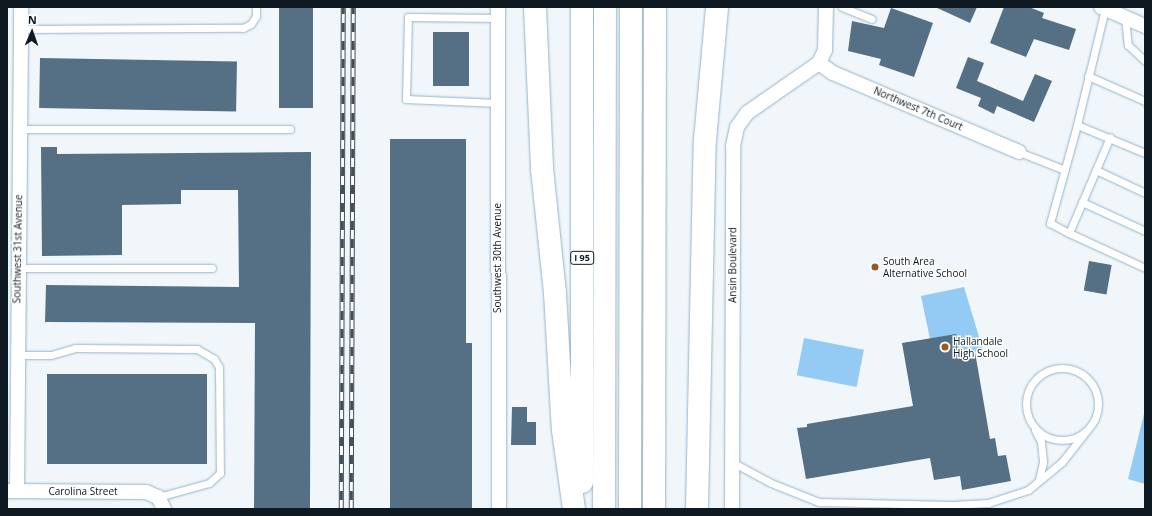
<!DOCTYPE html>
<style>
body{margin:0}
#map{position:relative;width:1152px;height:516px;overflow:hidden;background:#f0f6fa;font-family:"Open Sans",sans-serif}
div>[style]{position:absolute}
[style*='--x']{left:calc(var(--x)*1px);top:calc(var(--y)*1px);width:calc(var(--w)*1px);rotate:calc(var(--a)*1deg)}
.green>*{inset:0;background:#93cbf4;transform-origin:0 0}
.building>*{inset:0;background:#557084;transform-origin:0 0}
.roads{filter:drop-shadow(0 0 1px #96b3c8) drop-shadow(0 0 1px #96b3c8)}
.lane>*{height:7px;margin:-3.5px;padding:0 3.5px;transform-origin:3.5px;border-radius:3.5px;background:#fff}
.lane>.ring{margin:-3.5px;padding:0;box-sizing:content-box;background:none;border:7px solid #fff;border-radius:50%}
.street>*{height:14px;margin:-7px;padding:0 7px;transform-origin:7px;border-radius:7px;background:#fff}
.highway>*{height:22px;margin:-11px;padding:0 11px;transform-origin:11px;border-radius:11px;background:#fff}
.rail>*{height:4.5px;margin-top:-2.25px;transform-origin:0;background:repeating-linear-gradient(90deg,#fff 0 9px,#454f56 0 18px);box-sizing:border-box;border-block:1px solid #454f56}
.dots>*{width:11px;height:11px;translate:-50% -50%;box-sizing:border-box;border:2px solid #fff;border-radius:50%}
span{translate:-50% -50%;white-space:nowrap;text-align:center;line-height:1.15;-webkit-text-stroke:3px #fff;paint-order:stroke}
.shield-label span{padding:1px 3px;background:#fff;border:1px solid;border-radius:3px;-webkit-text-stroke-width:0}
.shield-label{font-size:9px;color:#0e1921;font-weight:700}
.street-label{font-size:10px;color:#0e1921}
.poi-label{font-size:10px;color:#0e1921}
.left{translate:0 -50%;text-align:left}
.frame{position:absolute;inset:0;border:8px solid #0e1921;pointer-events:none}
.north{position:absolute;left:12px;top:12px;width:40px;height:40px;-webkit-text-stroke:3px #fff;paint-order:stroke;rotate:2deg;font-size:11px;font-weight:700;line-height:16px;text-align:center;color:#0e1921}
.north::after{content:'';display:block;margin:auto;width:14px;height:18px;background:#0e1921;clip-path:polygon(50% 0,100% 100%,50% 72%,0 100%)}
</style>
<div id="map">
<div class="green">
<div style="clip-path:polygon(964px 287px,983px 350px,960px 355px,930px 339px,921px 296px)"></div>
<div style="left:804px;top:338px;width:61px;height:38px;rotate:11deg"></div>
<div style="clip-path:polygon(1145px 410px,1145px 484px,1128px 479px)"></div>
</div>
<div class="building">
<div style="left:279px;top:7px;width:34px;height:101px"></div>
<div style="clip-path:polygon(935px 7px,977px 7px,970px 23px)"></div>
<div style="clip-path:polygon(1004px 7px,1029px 7px,1044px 13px,1042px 18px,1076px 29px,1069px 50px,1034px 39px,1026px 57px,990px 43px)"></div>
<div style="clip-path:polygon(891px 8px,933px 23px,914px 77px,879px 65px,881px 59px,848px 51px,852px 21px,884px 28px)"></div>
<div style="left:433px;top:32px;width:36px;height:54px"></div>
<div style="clip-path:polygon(968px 57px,984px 63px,977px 81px,1023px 101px,1035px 74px,1052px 81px,1034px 122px,997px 106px,994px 114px,978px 106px,981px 98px,956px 88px)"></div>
<div style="left:40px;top:58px;width:197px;height:50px;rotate:1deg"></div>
<div style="clip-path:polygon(390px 139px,466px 139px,466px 343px,472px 343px,472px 509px,390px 509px)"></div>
<div style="clip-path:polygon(41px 147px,57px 147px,57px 154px,311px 152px,310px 509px,254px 509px,255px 323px,45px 322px,46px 285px,239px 287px,238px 190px,181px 190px,181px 204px,122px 205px,122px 255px,42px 256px)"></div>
<div style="left:1089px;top:261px;width:23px;height:30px;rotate:10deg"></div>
<div style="clip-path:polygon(956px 334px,960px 355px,975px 352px,990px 439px,995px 438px,998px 456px,1006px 455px,1011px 481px,962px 490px,960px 476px,934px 480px,930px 458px,806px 479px,797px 428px,807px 427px,807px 424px,913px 406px,902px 343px)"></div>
<div style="left:47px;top:374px;width:160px;height:90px"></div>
<div style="clip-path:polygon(512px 407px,527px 407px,527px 422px,536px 422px,536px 445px,511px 445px)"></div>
</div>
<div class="roads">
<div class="lane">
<div style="--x:842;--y:7;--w:32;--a:22"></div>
<div style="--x:1105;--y:9;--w:119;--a:103.6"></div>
<div style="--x:1077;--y:125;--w:102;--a:105.4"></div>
<div style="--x:1050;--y:223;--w:21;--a:28"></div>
<div style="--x:1069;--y:233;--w:104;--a:-66.9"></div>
<div style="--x:498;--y:18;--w:90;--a:-179.4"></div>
<div style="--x:408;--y:17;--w:82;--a:91.4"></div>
<div style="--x:406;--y:99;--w:92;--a:2.5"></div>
<div style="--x:1125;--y:18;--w:27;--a:84"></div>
<div style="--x:1128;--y:45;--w:23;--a:43"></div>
<div style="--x:21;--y:29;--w:222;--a:-0.3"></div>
<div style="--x:243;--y:28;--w:9;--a:-27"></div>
<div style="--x:251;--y:24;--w:9;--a:-58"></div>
<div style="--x:256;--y:16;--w:9;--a:-90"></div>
<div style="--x:1088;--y:76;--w:62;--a:23.7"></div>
<div style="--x:1077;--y:125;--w:74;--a:22.4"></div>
<div style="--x:20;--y:129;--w:270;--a:0"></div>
<div style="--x:1019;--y:152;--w:49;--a:21.4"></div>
<div style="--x:1096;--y:170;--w:54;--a:25.1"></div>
<div style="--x:1082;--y:202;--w:69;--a:24.7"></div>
<div style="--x:1069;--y:233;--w:84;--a:24.7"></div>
<div style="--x:18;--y:268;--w:194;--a:0"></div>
<div style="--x:17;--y:355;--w:34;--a:0"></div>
<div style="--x:51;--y:355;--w:25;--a:-16"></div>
<div style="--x:75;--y:348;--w:122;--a:0.5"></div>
<div style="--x:197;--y:349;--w:20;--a:30"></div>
<div style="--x:214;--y:359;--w:9;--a:58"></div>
<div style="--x:219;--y:367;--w:106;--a:89.5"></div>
<div style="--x:220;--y:473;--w:15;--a:138"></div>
<div style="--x:209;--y:483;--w:53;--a:164.6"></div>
<div class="ring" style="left:1026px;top:368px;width:65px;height:65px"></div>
<div style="--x:1035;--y:430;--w:13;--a:63"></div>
<div style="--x:1041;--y:442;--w:20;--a:84"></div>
<div style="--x:1043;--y:462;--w:18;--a:103"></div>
<div style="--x:732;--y:462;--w:44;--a:28.3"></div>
<div style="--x:771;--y:483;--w:52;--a:21.6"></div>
<div style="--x:819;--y:502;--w:133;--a:1.3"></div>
<div style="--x:952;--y:505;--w:36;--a:-3"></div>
<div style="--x:988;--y:503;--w:42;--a:-18"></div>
<div style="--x:1028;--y:490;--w:44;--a:-39.5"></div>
<div style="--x:1062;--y:462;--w:39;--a:-52"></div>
</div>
<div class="street">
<div style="--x:498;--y:7;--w:502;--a:89.89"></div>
<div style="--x:1101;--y:7;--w:48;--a:23.4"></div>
<div style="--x:819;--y:63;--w:17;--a:36"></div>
<div style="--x:833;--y:73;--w:202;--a:23"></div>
<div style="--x:7;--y:491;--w:139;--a:0.4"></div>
<div style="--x:146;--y:492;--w:13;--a:23"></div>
<div style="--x:158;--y:497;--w:13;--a:63"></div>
<div style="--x:17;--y:491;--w:484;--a:-89.5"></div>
<div style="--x:732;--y:509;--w:363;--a:-89.8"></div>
<div style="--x:733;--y:146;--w:19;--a:-78"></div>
<div style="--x:737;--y:127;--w:17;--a:-54"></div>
<div style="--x:747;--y:113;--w:88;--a:-34.8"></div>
<div style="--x:819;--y:63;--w:14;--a:-65"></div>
<div style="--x:825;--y:50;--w:43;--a:-88.7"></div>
</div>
<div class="highway">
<div style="--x:535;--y:7;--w:162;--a:87.5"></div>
<div style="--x:542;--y:169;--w:125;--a:84"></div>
<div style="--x:555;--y:293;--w:137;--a:86.7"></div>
<div style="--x:563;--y:430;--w:80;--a:82.1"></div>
<div style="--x:582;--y:482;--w:475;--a:-90"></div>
<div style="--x:604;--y:509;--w:502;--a:-89.89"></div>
<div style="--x:630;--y:509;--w:502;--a:-89.89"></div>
<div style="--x:654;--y:509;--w:502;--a:-89.89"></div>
<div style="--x:697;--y:509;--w:369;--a:-88.8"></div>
<div style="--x:705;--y:140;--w:134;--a:-84.8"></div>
</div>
</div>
<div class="rail">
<div style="--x:341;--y:509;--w:502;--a:-89.77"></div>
<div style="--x:351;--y:509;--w:502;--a:-89.77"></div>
</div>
<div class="dots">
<div style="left:875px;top:267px;background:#97591d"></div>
<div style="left:945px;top:347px;background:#97591d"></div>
</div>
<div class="shield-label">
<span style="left:582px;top:258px">I 95</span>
</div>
<div class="street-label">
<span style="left:918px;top:109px;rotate:23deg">Northwest 7th Court</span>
<span style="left:18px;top:249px;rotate:-89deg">Southwest 31st Avenue</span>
<span style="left:498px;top:258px;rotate:-90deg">Southwest 30th Avenue</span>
<span style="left:733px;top:265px;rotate:-90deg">Ansin Boulevard</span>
<span style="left:83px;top:492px">Carolina Street</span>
</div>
<div class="poi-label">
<span class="left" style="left:883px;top:267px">South Area<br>Alternative School</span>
<span class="left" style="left:953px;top:347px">Hallandale<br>High School</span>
</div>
<div class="frame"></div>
<div class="north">N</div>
</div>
